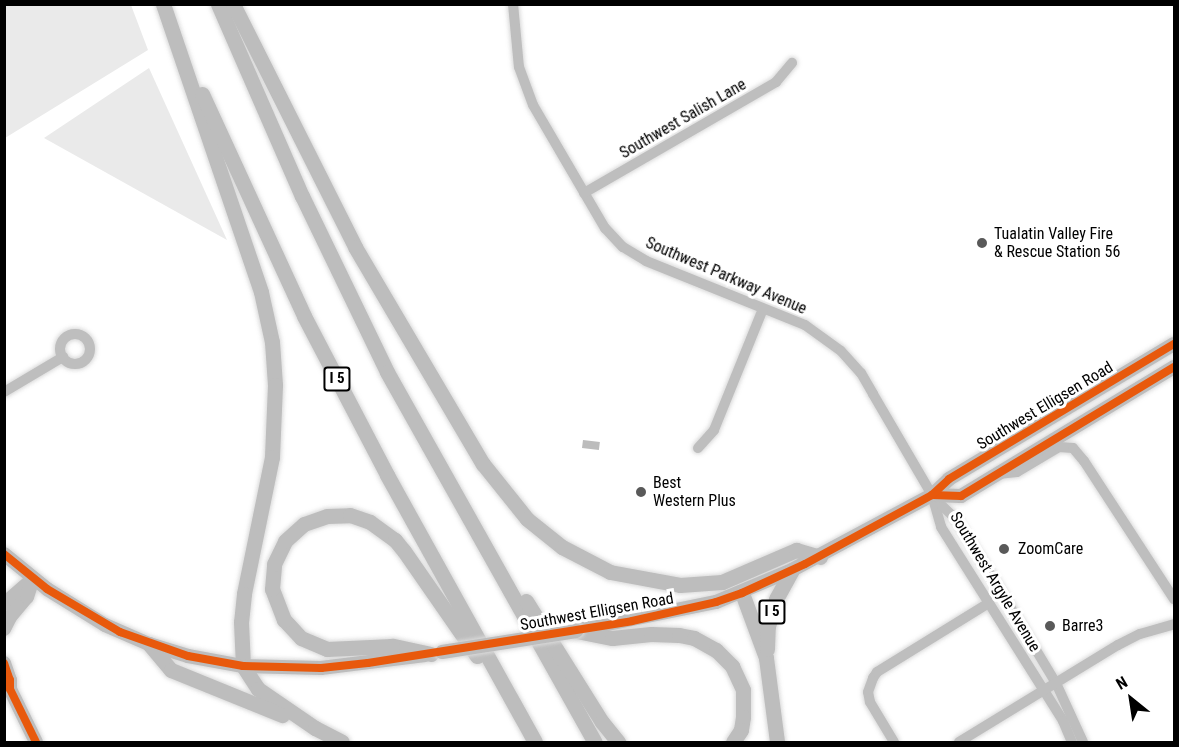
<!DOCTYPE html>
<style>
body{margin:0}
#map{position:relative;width:1179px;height:747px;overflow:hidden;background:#fff;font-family:"Roboto Condensed",sans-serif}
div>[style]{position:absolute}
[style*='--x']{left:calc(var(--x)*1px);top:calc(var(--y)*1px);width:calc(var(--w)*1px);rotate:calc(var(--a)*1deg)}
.green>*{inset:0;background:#eaeaea}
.water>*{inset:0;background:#bcbcbc;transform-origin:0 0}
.roads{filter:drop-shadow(0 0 2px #dbdbdb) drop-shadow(0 0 2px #dbdbdb)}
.minor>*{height:10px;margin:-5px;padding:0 5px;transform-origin:5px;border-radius:5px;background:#bebebe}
.minor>.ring{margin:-5px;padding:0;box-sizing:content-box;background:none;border:10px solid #bebebe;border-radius:50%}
.major>*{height:14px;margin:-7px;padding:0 7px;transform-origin:7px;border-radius:7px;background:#bdbdbd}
.highway>*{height:15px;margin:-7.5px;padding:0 7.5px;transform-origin:7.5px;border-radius:7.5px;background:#bdbdbd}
.bridges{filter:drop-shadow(0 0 2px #dbdbdb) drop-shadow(0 0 2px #dbdbdb)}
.major-bridge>*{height:14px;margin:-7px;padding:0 7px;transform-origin:7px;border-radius:7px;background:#bdbdbd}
.cycleway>*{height:8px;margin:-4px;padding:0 4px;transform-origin:4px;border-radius:4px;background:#e8590c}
.dots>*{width:16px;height:16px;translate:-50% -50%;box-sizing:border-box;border:3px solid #fff;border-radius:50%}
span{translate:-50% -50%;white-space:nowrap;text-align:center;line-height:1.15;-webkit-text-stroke:6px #fff;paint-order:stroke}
.shield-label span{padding:2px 4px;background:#fff;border:2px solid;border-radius:4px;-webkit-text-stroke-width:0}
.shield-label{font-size:15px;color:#000;font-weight:700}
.street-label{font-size:16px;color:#000}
.poi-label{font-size:16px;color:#000}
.left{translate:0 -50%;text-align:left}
.frame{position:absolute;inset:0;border:6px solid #000;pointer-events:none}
.north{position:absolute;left:1101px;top:669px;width:60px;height:60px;-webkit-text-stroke:4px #fff;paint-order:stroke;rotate:330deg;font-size:16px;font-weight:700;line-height:24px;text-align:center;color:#000}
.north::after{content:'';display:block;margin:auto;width:21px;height:27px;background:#000;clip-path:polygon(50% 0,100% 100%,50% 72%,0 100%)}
</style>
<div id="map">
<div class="green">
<div style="clip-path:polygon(5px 4px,131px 5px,148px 50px,5px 138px)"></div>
<div style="clip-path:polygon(149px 68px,227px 240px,44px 138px)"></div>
</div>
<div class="water">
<div style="left:583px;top:440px;width:17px;height:8px;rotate:7deg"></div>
</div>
<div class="roads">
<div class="minor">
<div style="--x:513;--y:4;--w:63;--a:84.6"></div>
<div style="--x:519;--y:67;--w:40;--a:69.8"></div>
<div style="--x:533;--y:105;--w:143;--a:59.7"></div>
<div style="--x:605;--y:228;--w:26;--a:47"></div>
<div style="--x:623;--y:247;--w:27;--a:31"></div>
<div style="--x:646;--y:261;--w:171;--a:21.9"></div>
<div style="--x:805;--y:325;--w:44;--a:35.8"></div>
<div style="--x:841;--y:351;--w:30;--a:48"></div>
<div style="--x:861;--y:373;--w:24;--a:60"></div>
<div style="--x:873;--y:394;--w:117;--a:59.7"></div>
<div style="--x:932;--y:495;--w:33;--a:74"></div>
<div style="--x:941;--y:527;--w:229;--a:57.8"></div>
<div style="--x:1063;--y:721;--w:23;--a:67"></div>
<div style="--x:584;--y:193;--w:222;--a:-30"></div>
<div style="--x:776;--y:82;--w:25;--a:-50"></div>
<div class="ring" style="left:60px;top:334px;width:20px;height:20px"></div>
<div style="--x:4;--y:392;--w:69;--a:-30.7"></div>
<div style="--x:698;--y:448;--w:24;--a:-48"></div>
<div style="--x:714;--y:430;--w:131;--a:-68"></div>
<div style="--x:998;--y:474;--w:19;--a:-6"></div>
<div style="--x:1017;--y:472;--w:49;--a:-30.8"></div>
<div style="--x:1059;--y:447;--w:14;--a:4"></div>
<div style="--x:1073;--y:448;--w:17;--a:50"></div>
<div style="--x:1084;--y:461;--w:165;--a:56.9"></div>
<div style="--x:932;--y:496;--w:32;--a:44"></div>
<div style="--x:955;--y:518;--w:79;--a:57.9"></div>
<div style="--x:997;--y:585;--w:114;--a:59"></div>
<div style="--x:1056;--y:683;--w:65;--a:65.4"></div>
<div style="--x:894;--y:742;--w:47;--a:-121"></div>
<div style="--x:870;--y:702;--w:10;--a:-101"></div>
<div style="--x:868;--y:692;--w:15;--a:-70"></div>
<div style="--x:873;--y:678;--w:7;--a:-56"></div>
<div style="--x:877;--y:672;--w:129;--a:-31.7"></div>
<div style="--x:959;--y:742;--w:186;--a:-31.4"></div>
<div style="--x:1118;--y:645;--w:25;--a:-27"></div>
<div style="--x:1140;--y:634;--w:35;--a:-16"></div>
</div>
<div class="major">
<div style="--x:932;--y:495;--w:29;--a:2"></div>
<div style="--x:961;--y:496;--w:249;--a:-31.2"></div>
<div style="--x:4;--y:554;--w:55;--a:39.1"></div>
<div style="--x:47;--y:589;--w:68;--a:31.8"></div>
<div style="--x:105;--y:625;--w:48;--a:23.4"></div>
<div style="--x:149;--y:644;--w:41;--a:17.1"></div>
<div style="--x:188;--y:656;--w:56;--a:10.3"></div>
<div style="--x:243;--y:666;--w:78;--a:1.5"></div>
<div style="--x:321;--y:668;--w:105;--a:-7.1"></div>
<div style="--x:4;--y:604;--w:38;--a:-41"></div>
<div style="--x:4;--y:629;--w:13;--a:-63"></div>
<div style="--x:10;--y:617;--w:26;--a:-50"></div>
<div style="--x:27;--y:597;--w:19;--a:-72"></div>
<div style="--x:578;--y:630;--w:141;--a:-11.5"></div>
<div style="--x:716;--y:602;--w:82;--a:-22.8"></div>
<div style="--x:792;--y:570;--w:159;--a:-28.2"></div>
<div style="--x:932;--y:495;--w:23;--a:-43"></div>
<div style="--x:949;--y:479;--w:262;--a:-31"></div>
<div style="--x:4;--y:663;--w:18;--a:71"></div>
<div style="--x:10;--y:680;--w:9;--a:90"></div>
<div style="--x:10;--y:689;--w:59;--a:63.9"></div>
</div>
<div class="highway">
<div style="--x:163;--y:4;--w:304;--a:71.2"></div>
<div style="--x:261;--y:292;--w:51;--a:77.6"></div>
<div style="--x:272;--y:342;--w:43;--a:86"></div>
<div style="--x:275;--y:385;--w:72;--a:92.4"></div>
<div style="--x:272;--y:457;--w:140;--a:101.6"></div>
<div style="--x:244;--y:594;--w:28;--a:96"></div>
<div style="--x:241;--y:622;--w:44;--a:87.4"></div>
<div style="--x:243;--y:666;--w:27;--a:57"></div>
<div style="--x:258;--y:689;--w:69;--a:34.4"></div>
<div style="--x:315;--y:728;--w:30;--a:27"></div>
<div style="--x:218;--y:4;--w:210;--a:66.4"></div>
<div style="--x:302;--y:196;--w:195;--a:64.2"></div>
<div style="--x:387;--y:372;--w:424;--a:60.7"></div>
<div style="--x:233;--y:4;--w:272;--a:63.3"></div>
<div style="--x:355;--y:247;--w:252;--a:59.5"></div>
<div style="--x:483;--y:464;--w:70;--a:51.3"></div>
<div style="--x:527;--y:519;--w:45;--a:38.7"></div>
<div style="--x:562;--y:547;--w:54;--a:27.5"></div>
<div style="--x:610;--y:572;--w:71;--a:10.5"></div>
<div style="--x:680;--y:585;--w:42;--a:-4.1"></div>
<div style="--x:722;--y:582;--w:81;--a:-23.4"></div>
<div style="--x:796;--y:550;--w:25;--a:16"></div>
<div style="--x:202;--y:94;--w:244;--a:65.3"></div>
<div style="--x:304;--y:316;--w:179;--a:62.4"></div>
<div style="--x:387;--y:475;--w:305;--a:61"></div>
<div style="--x:742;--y:593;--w:69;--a:69.7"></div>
<div style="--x:766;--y:658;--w:85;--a:82.5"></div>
<div style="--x:526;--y:601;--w:143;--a:57.9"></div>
<div style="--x:602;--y:722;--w:26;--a:51"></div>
<div style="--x:576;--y:631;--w:37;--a:11"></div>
<div style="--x:612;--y:638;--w:39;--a:-6"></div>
<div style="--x:651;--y:634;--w:28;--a:2"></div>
<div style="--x:679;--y:635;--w:15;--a:11"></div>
<div style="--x:694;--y:638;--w:25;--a:29"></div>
<div style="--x:716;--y:650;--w:23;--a:45"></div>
<div style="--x:732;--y:666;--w:26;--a:65"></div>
<div style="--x:743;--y:690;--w:27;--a:90"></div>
<div style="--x:743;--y:717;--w:13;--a:99"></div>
<div style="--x:741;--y:730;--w:14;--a:124"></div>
<div style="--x:149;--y:644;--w:34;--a:50"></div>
<div style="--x:171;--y:670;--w:120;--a:22.1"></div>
<div style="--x:767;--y:649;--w:23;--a:-88"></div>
<div style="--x:768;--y:626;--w:28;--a:-73"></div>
<div style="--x:776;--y:599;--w:33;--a:-61"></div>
<div style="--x:431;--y:654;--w:40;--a:-168"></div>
<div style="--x:392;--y:646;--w:65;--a:177.4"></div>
<div style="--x:327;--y:649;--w:28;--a:-157"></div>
<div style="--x:301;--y:638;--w:25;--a:-133"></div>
<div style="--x:284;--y:620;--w:33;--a:-111"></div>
<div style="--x:272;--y:589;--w:25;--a:-85"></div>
<div style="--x:274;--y:564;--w:25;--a:-64"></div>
<div style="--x:285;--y:541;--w:25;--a:-42"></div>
<div style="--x:304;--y:524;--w:24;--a:-19"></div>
<div style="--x:327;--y:516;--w:23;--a:-2"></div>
<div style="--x:350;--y:515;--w:21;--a:19"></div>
<div style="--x:370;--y:522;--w:31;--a:36"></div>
<div style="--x:395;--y:540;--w:14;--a:51"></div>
<div style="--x:404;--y:551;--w:128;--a:55.2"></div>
</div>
</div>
<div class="bridges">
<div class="major-bridge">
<div style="--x:442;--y:652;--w:136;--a:-8.9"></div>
</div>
</div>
<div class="cycleway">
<div style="--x:932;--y:495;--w:29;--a:2"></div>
<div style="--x:961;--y:496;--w:249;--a:-31.2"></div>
<div style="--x:4;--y:554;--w:55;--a:39.1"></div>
<div style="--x:47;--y:589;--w:85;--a:30.5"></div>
<div style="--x:120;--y:632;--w:72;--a:19.4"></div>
<div style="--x:188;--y:656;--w:56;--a:10.3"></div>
<div style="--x:243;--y:666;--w:78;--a:1.5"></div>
<div style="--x:321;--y:668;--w:47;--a:-6.1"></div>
<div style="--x:368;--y:663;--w:267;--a:-9"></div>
<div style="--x:632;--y:621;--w:86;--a:-12.7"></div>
<div style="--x:716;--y:602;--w:28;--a:-19"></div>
<div style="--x:742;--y:593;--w:69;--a:-24.7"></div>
<div style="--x:805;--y:564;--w:145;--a:-28.5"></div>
<div style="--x:932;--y:495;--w:23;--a:-43"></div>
<div style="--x:949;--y:479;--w:262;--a:-31"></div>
<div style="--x:4;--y:663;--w:18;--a:71"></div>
<div style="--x:10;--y:680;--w:9;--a:90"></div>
<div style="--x:10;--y:689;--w:59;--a:63.9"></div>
</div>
<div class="dots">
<div style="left:982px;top:243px;background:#595959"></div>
<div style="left:641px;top:492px;background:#595959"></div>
<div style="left:1004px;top:549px;background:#595959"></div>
<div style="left:1050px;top:626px;background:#595959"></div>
</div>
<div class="shield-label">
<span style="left:337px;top:379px">I 5</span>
<span style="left:772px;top:612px">I 5</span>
</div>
<div class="street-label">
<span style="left:683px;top:119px;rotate:-30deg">Southwest Salish Lane</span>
<span style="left:726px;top:276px;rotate:23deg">Southwest Parkway Avenue</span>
<span style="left:1045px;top:406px;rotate:-31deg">Southwest Elligsen Road</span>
<span style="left:995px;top:582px;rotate:59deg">Southwest Argyle Avenue</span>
<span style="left:597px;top:612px;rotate:-10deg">Southwest Elligsen Road</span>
</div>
<div class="poi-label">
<span class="left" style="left:994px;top:243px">Tualatin Valley Fire<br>&amp; Rescue Station 56</span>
<span class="left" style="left:653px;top:492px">Best<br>Western Plus</span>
<span class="left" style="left:1018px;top:549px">ZoomCare</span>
<span class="left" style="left:1062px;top:626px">Barre3</span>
</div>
<div class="frame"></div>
<div class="north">N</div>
</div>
